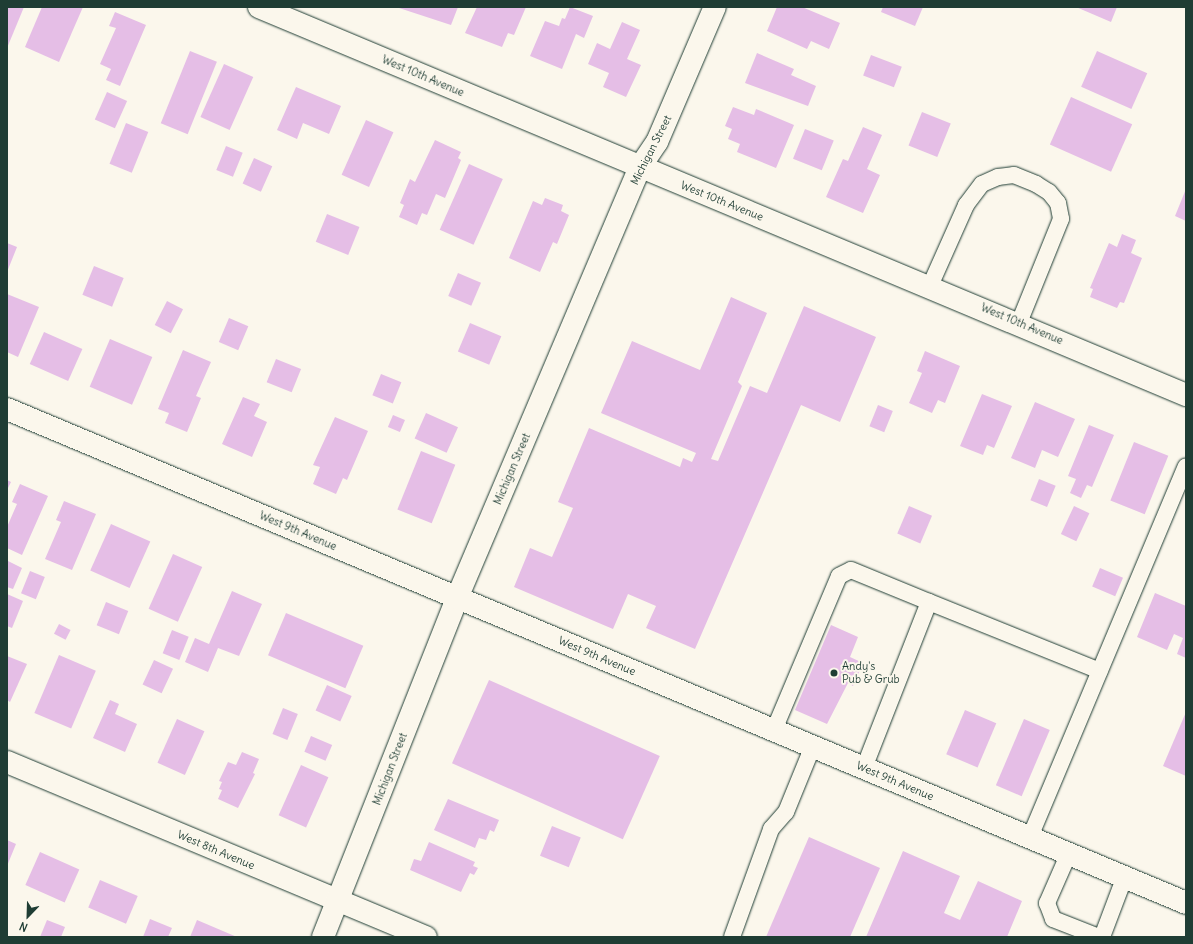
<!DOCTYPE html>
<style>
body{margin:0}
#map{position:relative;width:1193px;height:944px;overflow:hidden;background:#fbf7ec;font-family:Delius,sans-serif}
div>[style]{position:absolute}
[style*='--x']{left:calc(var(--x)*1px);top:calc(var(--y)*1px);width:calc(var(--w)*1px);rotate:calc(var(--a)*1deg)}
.building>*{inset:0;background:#e5bee6;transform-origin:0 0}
.roads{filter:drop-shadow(0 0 1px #1f3d34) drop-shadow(0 0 1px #1f3d34)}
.lane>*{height:16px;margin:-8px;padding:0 8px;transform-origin:8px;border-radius:8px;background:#fbf7ec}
.street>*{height:22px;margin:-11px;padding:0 11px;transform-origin:11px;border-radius:11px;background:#fbf7ec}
.secondary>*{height:22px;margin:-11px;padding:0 11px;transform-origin:11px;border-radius:11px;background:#fbf7ec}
.dots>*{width:11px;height:11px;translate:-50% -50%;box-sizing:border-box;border:2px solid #fbf7ec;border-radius:50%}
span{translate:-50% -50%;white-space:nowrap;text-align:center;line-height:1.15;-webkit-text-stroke:4px #fbf7ec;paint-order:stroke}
.street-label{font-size:11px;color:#1f3d34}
.poi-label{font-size:11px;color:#1f3d34}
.left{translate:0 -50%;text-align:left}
.frame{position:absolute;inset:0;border:8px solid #1f3d34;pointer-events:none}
.north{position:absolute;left:8px;top:896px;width:40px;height:40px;-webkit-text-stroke:3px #fbf7ec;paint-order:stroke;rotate:203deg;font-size:11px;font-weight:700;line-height:16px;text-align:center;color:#1f3d34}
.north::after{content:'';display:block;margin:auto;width:14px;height:18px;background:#1f3d34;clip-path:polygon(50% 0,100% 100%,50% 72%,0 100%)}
</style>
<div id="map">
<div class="building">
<div style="clip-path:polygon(7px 7px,24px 7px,7px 48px)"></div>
<div style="clip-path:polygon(42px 7px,83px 7px,59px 62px,25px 47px)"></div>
<div style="clip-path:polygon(396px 7px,458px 7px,451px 25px)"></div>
<div style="clip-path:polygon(477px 7px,526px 7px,514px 35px,508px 33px,502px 47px,465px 33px)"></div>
<div style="clip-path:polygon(570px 7px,593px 16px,584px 38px,576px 34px,562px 69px,530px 56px,545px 21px,559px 26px,562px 18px,565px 19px)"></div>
<div style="clip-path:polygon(777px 7px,802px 7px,840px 23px,829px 49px,811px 41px,807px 49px,767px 31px)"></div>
<div style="clip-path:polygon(883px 7px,923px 7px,915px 26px,881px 12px)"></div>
<div style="clip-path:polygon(1076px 7px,1117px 7px,1111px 22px)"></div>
<div style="clip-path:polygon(115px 12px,146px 25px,120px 86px,106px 80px,111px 69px,100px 64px,116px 28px,109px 26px)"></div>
<div style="clip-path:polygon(622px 22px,640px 30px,627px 59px,641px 65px,626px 97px,603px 87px,609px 73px,588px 64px,597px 43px,610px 49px)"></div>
<div style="left:190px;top:51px;width:29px;height:78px;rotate:22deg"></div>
<div style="left:1097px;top:51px;width:55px;height:39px;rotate:24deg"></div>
<div style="clip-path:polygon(757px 53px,794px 69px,791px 75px,816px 86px,808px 106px,745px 83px)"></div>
<div style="left:871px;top:55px;width:33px;height:22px;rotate:21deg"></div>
<div style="left:224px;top:64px;width:32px;height:58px;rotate:24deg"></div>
<div style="clip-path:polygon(296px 87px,341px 106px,329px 134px,303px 123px,297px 139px,277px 130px)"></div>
<div style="left:107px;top:92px;width:22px;height:30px;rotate:24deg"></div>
<div style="left:1071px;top:97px;width:67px;height:52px;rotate:24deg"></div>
<div style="clip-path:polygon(733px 107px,754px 115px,756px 109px,794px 125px,776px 168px,737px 152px,740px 144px,728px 139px,732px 129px,725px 126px)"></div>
<div style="left:922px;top:112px;width:31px;height:36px;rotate:22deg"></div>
<div style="left:366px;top:120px;width:30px;height:60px;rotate:24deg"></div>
<div style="left:126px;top:123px;width:24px;height:44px;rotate:22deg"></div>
<div style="clip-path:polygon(863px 127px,882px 135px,867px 169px,880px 175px,863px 213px,826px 197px,843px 159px,848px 161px)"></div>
<div style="left:805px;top:129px;width:31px;height:32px;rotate:22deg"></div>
<div style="clip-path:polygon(435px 140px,461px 152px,458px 158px,461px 160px,445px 198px,436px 194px,427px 215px,422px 213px,417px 225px,399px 217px,404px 205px,400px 203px,410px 179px,415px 182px)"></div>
<div style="left:226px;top:146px;width:18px;height:26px;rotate:22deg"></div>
<div style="left:254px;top:158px;width:20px;height:28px;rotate:24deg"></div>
<div style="left:469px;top:164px;width:37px;height:72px;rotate:24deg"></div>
<div style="clip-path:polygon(1186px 189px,1186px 221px,1175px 216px)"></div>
<div style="clip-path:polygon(545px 198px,563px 205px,561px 211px,569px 215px,557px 244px,553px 242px,540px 272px,509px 258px,533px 201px,542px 205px)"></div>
<div style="left:327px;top:214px;width:35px;height:30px;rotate:22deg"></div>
<div style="clip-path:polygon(1122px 234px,1136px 240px,1131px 253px,1142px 258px,1124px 303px,1120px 302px,1117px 308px,1090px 297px,1093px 289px,1090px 288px,1109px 243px,1117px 247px)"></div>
<div style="clip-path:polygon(7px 243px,17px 247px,7px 272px)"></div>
<div style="left:94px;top:266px;width:32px;height:31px;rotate:22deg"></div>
<div style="left:458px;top:273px;width:25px;height:25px;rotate:23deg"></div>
<div style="clip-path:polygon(7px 294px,39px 307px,18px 357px,7px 352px)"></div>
<div style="clip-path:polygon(731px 297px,767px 313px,738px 382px,742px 386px,711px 459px,718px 461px,750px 386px,767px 393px,804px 306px,876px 337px,840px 422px,801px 405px,695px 649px,646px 628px,656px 606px,628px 594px,613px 629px,514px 587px,530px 548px,552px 557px,573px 508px,558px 502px,589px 428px,680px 467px,683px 458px,692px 462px,696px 453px,601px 413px,632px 341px,700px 370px)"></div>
<div style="left:167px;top:301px;width:18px;height:27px;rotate:27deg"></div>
<div style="left:229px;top:318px;width:21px;height:26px;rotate:23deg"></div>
<div style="left:470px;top:323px;width:34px;height:31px;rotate:23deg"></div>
<div style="left:44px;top:332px;width:42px;height:35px;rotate:24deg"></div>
<div style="left:110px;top:339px;width:46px;height:52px;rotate:23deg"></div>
<div style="clip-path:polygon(183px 350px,211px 362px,196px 396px,201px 398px,187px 432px,165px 423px,169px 413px,158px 409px)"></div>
<div style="clip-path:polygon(925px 351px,960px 366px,945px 403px,938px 400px,932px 413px,909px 403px,922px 373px,917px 371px)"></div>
<div style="left:276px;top:359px;width:27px;height:25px;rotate:22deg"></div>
<div style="left:381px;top:374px;width:22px;height:23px;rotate:22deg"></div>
<div style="clip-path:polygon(982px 394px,1012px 406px,994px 448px,987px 445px,983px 455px,960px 446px)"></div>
<div style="clip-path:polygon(243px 397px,260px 404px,254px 416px,267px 422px,252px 457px,222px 444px)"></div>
<div style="clip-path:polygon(1035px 402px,1075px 419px,1058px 457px,1042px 450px,1035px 468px,1011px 458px)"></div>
<div style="left:878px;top:405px;width:16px;height:23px;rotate:22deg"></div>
<div style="left:426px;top:413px;width:35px;height:28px;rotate:24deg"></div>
<div style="left:393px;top:415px;width:13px;height:13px;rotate:23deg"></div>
<div style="clip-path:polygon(335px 417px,368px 431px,347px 480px,343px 478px,336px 494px,313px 484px,320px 467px,313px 465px)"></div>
<div style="clip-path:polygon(1089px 425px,1114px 435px,1092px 487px,1087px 485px,1081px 498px,1070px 493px,1076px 479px,1068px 476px)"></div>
<div style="left:1134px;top:442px;width:37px;height:63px;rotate:22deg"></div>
<div style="left:421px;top:451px;width:37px;height:63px;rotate:22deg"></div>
<div style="left:1039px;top:479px;width:18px;height:23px;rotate:22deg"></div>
<div style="clip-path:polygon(7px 480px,11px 482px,7px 490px)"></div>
<div style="clip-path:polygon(20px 484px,48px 496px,22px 555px,7px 548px,7px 527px,17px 504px,12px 502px)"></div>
<div style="clip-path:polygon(64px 501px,96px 514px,72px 570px,45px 559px,61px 522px,56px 520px)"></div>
<div style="left:909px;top:506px;width:25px;height:30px;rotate:23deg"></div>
<div style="left:1074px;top:506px;width:17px;height:31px;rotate:25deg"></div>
<div style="left:111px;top:524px;width:43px;height:51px;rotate:24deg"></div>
<div style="left:173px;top:554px;width:32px;height:60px;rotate:24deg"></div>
<div style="clip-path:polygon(8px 561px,22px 568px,13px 589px,7px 587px)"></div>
<div style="left:1100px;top:568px;width:25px;height:20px;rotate:23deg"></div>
<div style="left:30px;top:571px;width:16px;height:24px;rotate:22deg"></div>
<div style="clip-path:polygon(232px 591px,262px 604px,239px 656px,218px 648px,208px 672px,185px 662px,195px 638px,209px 644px)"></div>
<div style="clip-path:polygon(1155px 593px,1186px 606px,1186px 658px,1177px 654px,1183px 638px,1174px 634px,1167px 650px,1137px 637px)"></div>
<div style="clip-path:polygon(7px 594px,23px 601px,12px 628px,7px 626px)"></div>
<div style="left:106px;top:602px;width:24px;height:25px;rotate:22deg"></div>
<div style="left:286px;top:613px;width:84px;height:46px;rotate:23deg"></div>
<div style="left:59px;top:624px;width:13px;height:11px;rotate:27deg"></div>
<div style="clip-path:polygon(831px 625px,858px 637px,850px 657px,863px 663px,853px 686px,848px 683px,827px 724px,795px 710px)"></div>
<div style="left:172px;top:630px;width:18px;height:25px;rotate:22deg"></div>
<div style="left:59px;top:655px;width:40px;height:63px;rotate:23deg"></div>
<div style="clip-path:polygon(7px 656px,27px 664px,10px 702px,7px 700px)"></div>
<div style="left:154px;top:660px;width:21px;height:27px;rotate:25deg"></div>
<div style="left:489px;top:680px;width:187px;height:91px;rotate:24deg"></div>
<div style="left:327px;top:685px;width:27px;height:28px;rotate:24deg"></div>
<div style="clip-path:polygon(110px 700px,119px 704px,115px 714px,137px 724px,125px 752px,93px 738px)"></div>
<div style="left:283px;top:708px;width:16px;height:28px;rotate:22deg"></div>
<div style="left:965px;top:710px;width:34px;height:48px;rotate:23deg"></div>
<div style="clip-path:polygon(1186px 712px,1186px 776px,1163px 766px)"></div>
<div style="left:177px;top:719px;width:30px;height:48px;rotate:24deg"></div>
<div style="left:1024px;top:719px;width:28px;height:72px;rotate:23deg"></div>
<div style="left:311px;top:736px;width:23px;height:17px;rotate:23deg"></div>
<div style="clip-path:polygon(242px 752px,259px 759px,253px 773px,255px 774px,238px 808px,218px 799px,222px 790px,219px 789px,222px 782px,219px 781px,228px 762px,236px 765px)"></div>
<div style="left:301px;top:765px;width:30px;height:55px;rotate:24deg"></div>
<div style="clip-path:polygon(448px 799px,499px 820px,494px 832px,490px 830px,486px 840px,479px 838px,475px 848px,434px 830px)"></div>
<div style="left:552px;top:826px;width:31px;height:32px;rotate:22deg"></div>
<div style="clip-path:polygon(809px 837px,880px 868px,850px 937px,766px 937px)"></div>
<div style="clip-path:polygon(7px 840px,16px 844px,7px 866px)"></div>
<div style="clip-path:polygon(429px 842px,475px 862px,473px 866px,478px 868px,474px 875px,470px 873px,461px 892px,410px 870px,414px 859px,421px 861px)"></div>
<div style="clip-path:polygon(903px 851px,960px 876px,944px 913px,960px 920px,978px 881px,1022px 901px,1007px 937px,866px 937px)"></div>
<div style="left:40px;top:852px;width:43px;height:36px;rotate:24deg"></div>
<div style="left:100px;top:880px;width:41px;height:30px;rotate:23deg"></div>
<div style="clip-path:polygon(150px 919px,172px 928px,168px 937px,143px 937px)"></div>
<div style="clip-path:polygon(47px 920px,65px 927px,61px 937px,40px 937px)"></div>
<div style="clip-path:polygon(197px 920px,237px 937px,190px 937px)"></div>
</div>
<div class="roads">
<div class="lane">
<div style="--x:930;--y:286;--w:89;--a:-66"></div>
<div style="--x:966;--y:205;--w:26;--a:-53"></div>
<div style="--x:982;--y:184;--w:17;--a:-24"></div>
<div style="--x:998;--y:177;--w:16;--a:-7"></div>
<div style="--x:1014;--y:175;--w:24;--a:22"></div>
<div style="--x:1036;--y:184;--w:15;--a:32"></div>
<div style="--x:1049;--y:192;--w:14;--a:51"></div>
<div style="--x:1058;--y:203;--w:16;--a:79"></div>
<div style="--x:1061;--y:219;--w:112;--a:112"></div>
<div style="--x:929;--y:602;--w:184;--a:22"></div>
<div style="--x:774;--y:730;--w:167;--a:-67.1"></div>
<div style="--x:839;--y:576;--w:13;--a:-27"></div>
<div style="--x:851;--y:570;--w:84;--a:22.3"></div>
<div style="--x:929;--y:602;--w:178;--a:111.4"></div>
<div style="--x:1030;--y:837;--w:402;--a:-67.2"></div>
<div style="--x:1069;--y:853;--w:55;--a:113.7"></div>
<div style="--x:1047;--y:903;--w:17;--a:69"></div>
<div style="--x:1053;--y:919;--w:49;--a:21.4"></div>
<div style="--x:732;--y:937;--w:115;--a:-70.1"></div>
<div style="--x:771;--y:829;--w:23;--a:-49"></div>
<div style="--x:786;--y:812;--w:71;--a:-67.8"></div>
<div style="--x:1102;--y:937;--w:65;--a:-69.3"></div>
</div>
<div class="street">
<div style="--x:259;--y:7;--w:1005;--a:22.71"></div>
<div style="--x:7;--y:762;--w:454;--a:22.7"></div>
<div style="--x:323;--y:937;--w:365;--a:-68.4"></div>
<div style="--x:457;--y:598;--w:468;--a:-67"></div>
<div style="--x:640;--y:167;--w:30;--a:-56"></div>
<div style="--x:657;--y:142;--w:147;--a:-66.8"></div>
</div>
<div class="secondary">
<div style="--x:7;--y:409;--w:1278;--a:22.73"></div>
</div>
</div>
<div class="dots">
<div style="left:834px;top:673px;background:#1f3d34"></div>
</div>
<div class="street-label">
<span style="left:423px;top:76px;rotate:23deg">West 10th Avenue</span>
<span style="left:651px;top:150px;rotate:-63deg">Michigan Street</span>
<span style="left:722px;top:201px;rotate:22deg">West 10th Avenue</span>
<span style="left:1022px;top:324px;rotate:23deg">West 10th Avenue</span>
<span style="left:512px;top:469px;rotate:-67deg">Michigan Street</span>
<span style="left:298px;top:531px;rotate:23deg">West 9th Avenue</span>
<span style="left:597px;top:656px;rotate:23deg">West 9th Avenue</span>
<span style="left:390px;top:769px;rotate:-69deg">Michigan Street</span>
<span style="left:895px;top:781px;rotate:23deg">West 9th Avenue</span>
<span style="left:216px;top:850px;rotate:23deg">West 8th Avenue</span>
</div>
<div class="poi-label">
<span class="left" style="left:842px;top:673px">Andy's<br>Pub &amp; Grub</span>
</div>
<div class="frame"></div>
<div class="north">N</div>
</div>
